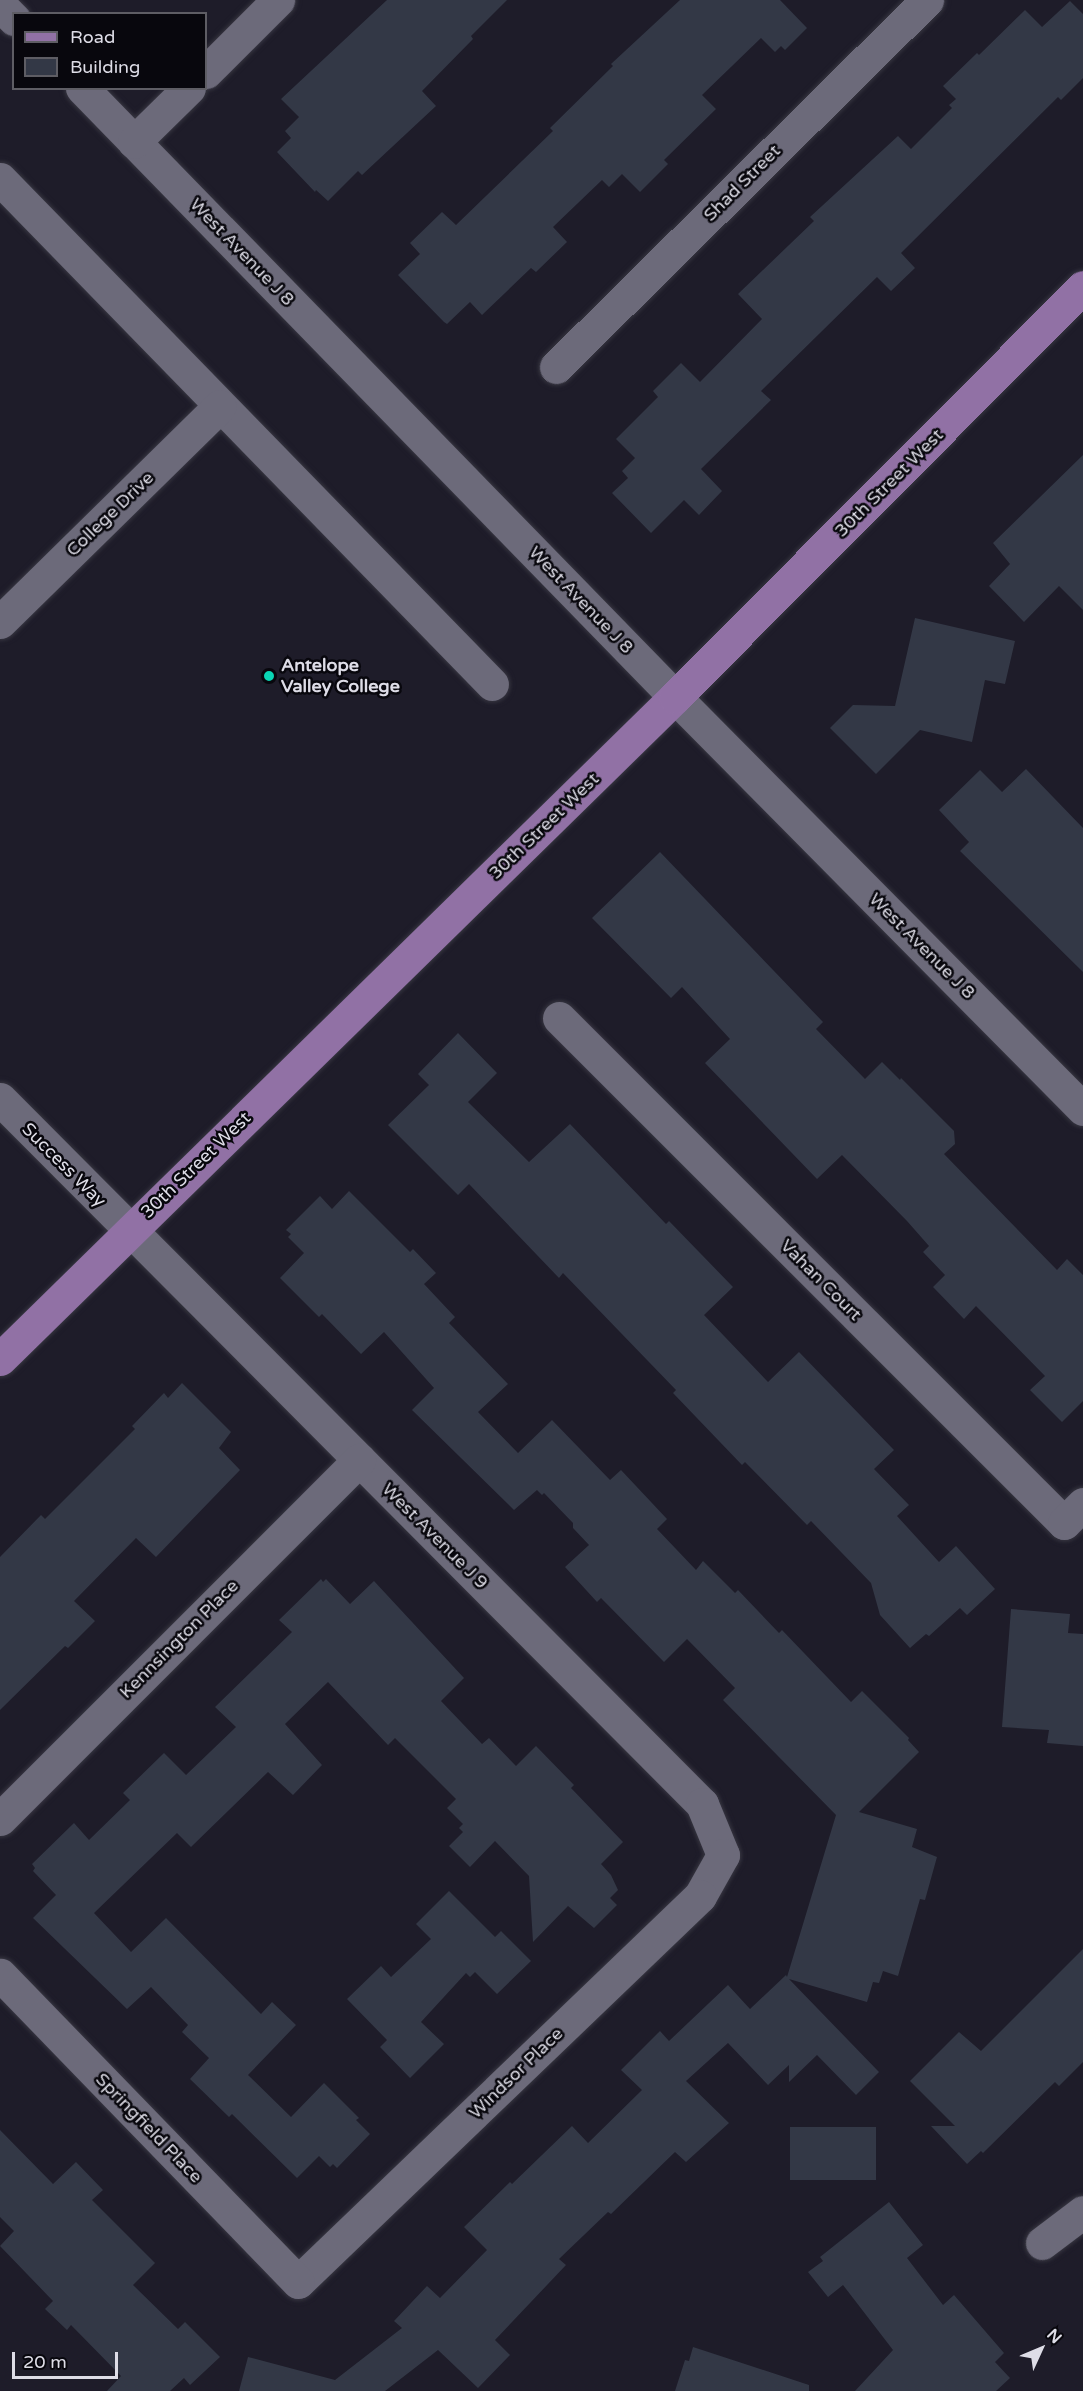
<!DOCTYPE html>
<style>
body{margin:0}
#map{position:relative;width:1083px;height:2391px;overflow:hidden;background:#1e1c29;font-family:"Varela Round",sans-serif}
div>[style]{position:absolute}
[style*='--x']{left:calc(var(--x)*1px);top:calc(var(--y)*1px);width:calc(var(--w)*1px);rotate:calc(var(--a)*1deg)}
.building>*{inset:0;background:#333846;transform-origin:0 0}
.roads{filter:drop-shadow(0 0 2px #373641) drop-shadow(0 0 2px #373641)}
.minor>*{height:33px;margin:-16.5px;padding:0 16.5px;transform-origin:16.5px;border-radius:16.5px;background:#6c6a7a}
.major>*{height:33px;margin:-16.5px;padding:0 16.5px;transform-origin:16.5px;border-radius:16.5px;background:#9171a5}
.dots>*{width:16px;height:16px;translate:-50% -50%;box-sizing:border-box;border:3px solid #08070d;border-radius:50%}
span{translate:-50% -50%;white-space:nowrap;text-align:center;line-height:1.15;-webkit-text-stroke:5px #08070d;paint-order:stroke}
.street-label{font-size:18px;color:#dedde7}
.poi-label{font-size:18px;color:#dedde7;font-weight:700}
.left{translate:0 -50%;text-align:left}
.legend{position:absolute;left:12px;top:12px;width:195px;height:78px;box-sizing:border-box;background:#08070d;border:2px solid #5e5d64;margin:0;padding:8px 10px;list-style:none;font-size:18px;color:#dedde7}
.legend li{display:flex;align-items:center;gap:12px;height:30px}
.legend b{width:30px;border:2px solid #5e5d64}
.north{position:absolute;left:1011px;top:2319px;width:60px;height:60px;-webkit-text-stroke:4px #08070d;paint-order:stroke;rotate:46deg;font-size:16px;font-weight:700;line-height:24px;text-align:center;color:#dedde7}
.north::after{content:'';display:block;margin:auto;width:21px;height:27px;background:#dedde7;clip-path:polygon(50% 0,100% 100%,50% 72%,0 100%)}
.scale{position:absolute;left:12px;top:2352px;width:106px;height:27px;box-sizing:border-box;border:3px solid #dedde7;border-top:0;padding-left:8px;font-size:18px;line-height:21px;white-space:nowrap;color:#dedde7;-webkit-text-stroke:4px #08070d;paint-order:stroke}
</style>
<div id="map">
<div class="building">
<div style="clip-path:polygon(387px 0,507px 0,471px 36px,473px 39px,422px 91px,436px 106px,362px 175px,358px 171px,328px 201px,316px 190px,315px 192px,277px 152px,291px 138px,285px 131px,299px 117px,281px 99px)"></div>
<div style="clip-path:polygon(680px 0,780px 0,807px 28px,785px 50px,781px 46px,775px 52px,761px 38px,702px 95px,716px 109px,664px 160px,668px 164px,640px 192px,622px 174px,609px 187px,602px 180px,553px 227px,567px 242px,536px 272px,531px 268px,482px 315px,470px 302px,447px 324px,444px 322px,398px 275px,420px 254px,410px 243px,442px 212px,456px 225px,553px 131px,550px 128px,613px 66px,611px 64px)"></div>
<div style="clip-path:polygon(1070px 1px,1083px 14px,1083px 78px,1061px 100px,1058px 97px,901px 253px,915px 268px,891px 291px,877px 277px,761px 391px,771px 400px,701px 469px,722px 491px,699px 515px,684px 500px,651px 533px,612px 493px,628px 478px,622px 471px,635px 458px,616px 439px,658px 397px,653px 391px,681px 363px,700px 382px,762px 319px,738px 294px,814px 221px,810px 217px,898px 136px,911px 149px,952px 108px,949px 105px,956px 99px,943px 86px,977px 53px,979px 55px,1025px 10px,1042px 27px)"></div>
<div style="clip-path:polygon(1083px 455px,1083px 610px,1059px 586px,1024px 622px,989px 586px,1010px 564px,993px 543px)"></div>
<div style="clip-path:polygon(915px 618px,1015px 641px,1005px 684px,985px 680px,972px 742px,920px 730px,876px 774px,830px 728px,853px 705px,895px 706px)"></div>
<div style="clip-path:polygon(1026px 769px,1083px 828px,1083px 972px,960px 851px,969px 842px,939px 810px,980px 770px,1002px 792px)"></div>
<div style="clip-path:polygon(660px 852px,823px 1022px,816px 1029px,865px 1079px,882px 1062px,900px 1080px,901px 1078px,954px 1131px,955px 1144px,944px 1154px,1057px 1270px,1067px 1259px,1083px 1275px,1083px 1401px,1062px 1422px,1030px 1390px,1045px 1376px,976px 1306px,964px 1319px,933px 1287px,945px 1275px,923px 1252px,929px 1246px,907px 1221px,842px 1155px,817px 1179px,705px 1063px,730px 1039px,682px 987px,671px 998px,592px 918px)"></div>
<div style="clip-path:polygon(458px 1033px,497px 1073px,468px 1102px,529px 1162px,570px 1124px,666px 1224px,669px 1221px,733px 1287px,704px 1315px,768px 1382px,799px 1352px,894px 1450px,874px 1469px,909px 1505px,897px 1516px,939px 1562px,956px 1546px,995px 1589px,967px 1615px,960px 1608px,929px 1636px,926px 1634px,910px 1648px,880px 1615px,871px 1583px,811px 1521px,807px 1525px,745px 1462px,742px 1465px,673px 1393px,676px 1390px,563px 1273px,559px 1278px,469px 1184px,458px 1195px,388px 1125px,429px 1085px,418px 1074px)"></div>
<div style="clip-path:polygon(349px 1191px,410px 1252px,413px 1249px,436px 1273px,424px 1284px,455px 1317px,449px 1323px,508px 1384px,478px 1412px,518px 1453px,552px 1420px,610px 1480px,621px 1470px,667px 1519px,657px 1529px,696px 1570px,703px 1561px,735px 1593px,738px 1590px,779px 1633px,782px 1630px,851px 1702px,862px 1691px,909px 1738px,908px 1740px,919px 1752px,859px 1812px,917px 1829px,912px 1847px,937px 1857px,925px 1900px,920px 1899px,898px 1976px,883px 1971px,879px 1983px,873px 1982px,867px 2002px,789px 1979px,879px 2072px,856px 2095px,817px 2055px,789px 2082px,789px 2065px,768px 2085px,728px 2043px,686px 2081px,729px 2123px,686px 2162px,675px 2152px,611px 2214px,608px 2212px,559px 2259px,566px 2265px,495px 2340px,510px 2355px,478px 2388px,438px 2350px,385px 2391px,239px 2391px,248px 2357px,335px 2380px,402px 2328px,394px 2321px,427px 2286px,440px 2298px,487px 2250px,464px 2227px,510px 2182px,512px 2184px,572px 2126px,588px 2143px,642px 2090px,621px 2070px,660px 2031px,669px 2041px,728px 1985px,750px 2009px,786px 1975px,787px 1977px,836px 1815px,723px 1700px,735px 1688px,687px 1639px,664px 1662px,601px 1598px,597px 1602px,565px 1567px,589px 1545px,573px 1528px,573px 1523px,544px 1493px,542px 1495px,537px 1490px,514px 1510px,412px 1410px,434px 1388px,384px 1332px,361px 1354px,322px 1314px,319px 1317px,280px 1278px,304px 1253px,288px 1237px,291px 1234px,286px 1230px,320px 1196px,332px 1209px)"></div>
<div style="clip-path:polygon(182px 1383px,231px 1432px,219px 1448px,240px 1470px,156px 1557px,136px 1538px,74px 1601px,95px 1621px,68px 1648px,65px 1646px,0 1710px,0 1557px,41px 1515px,45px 1519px,135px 1429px,132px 1426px,164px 1393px,168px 1398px)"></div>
<div style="clip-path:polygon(321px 1579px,323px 1582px,326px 1579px,350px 1604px,374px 1581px,464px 1678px,441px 1701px,482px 1744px,489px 1738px,516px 1766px,536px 1746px,574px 1785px,571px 1788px,623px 1842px,601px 1864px,611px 1875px,618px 1890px,610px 1898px,617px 1905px,594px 1928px,568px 1906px,533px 1942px,529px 1876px,495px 1841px,470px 1867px,449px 1846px,463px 1832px,459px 1828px,463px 1824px,447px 1808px,456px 1799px,395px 1738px,388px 1745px,328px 1682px,285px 1724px,322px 1765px,293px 1795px,268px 1772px,191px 1847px,177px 1833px,94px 1913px,131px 1952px,166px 1918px,261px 2014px,272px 2002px,296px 2025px,248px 2075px,291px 2117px,324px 2083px,359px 2118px,356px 2120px,370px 2134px,337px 2168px,333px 2164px,330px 2167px,319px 2156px,297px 2178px,232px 2114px,229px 2117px,190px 2079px,209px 2058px,182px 2032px,188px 2025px,151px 1987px,127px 2009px,33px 1918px,56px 1895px,33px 1871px,35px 1868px,32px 1864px,74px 1823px,89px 1840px,130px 1800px,123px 1793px,164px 1753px,186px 1775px,236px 1727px,215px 1707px,292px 1632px,279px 1620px)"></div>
<div style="clip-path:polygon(1011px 1609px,1070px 1614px,1068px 1633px,1083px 1634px,1083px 1746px,1047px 1743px,1049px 1730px,1002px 1727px)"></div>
<div style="clip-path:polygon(449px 1891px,495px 1937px,501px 1931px,531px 1961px,497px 1994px,475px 1972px,470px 1977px,466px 1973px,421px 2022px,444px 2044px,410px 2078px,380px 2047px,387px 2040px,347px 1999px,381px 1966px,391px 1977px,431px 1939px,416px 1924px)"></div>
<div style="clip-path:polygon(1083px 1949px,1083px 2062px,1059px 2086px,1055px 2082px,983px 2153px,981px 2151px,967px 2164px,931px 2126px,955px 2126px,910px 2081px,959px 2032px,981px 2051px)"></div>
<div style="left:790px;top:2127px;width:86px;height:53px"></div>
<div style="clip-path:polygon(0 2130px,53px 2184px,76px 2162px,103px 2190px,92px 2200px,155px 2263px,133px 2285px,178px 2329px,185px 2322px,220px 2357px,190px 2385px,184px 2378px,170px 2391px,107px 2391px,121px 2376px,71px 2325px,67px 2330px,45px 2309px,53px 2301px,0 2246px,14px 2231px,0 2217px)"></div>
<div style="clip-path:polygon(889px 2202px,923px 2245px,907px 2258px,943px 2305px,954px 2295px,1004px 2353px,995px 2362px,1010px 2378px,996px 2391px,855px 2391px,893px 2350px,843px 2285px,828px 2297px,808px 2272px,823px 2261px,820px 2257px)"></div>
<div style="clip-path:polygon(693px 2347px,809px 2385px,809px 2391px,675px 2391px,685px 2360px,689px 2361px)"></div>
</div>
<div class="roads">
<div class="minor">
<div style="--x:0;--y:5;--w:20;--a:45"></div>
<div style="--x:206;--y:72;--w:102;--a:-45"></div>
<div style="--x:82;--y:88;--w:850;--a:45.76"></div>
<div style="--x:675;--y:697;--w:580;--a:45.28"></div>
<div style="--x:134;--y:142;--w:77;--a:-44.5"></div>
<div style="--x:0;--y:179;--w:705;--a:45.75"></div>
<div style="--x:556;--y:367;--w:522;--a:-44.69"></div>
<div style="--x:0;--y:622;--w:308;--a:-44.5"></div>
<div style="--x:559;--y:1018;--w:714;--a:45"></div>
<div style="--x:1064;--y:1523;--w:27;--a:-45"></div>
<div style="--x:0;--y:1099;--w:995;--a:45.12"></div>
<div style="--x:702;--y:1804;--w:55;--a:67.6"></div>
<div style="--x:723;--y:1855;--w:47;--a:119.3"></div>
<div style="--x:700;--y:1896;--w:557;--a:136.16"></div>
<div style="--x:298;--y:2282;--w:428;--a:-134.1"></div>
<div style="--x:0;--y:1819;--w:508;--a:-45"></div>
<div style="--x:1042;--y:2243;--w:51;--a:-37.1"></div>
</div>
<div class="major">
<div style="--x:0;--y:1359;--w:945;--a:-44.44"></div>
<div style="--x:675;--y:697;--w:578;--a:-45.14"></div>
</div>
</div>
<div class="dots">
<div style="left:269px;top:676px;background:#0ad5b5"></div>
</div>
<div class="street-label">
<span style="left:742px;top:183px;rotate:-45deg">Shad Street</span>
<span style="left:242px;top:252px;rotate:46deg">West Avenue J 8</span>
<span style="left:889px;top:483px;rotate:-45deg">30th Street West</span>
<span style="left:110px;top:514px;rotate:-44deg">College Drive</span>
<span style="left:581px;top:600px;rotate:46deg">West Avenue J 8</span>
<span style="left:544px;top:826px;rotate:-44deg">30th Street West</span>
<span style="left:922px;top:946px;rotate:45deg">West Avenue J 8</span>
<span style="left:64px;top:1165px;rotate:45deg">Success Way</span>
<span style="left:196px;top:1165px;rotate:-44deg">30th Street West</span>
<span style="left:821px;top:1280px;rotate:45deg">Vahan Court</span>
<span style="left:435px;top:1536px;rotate:45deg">West Avenue J 9</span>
<span style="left:179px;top:1639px;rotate:-45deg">Kennsington Place</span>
<span style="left:516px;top:2073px;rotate:-44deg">Windsor Place</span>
<span style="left:149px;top:2128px;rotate:46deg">Springfield Place</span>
</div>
<div class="poi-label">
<span class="left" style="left:281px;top:676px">Antelope<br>Valley College</span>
</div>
<ul class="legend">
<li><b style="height:8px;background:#9171a5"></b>Road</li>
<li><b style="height:16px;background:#333846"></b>Building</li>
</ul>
<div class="north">N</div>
<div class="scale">20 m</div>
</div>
